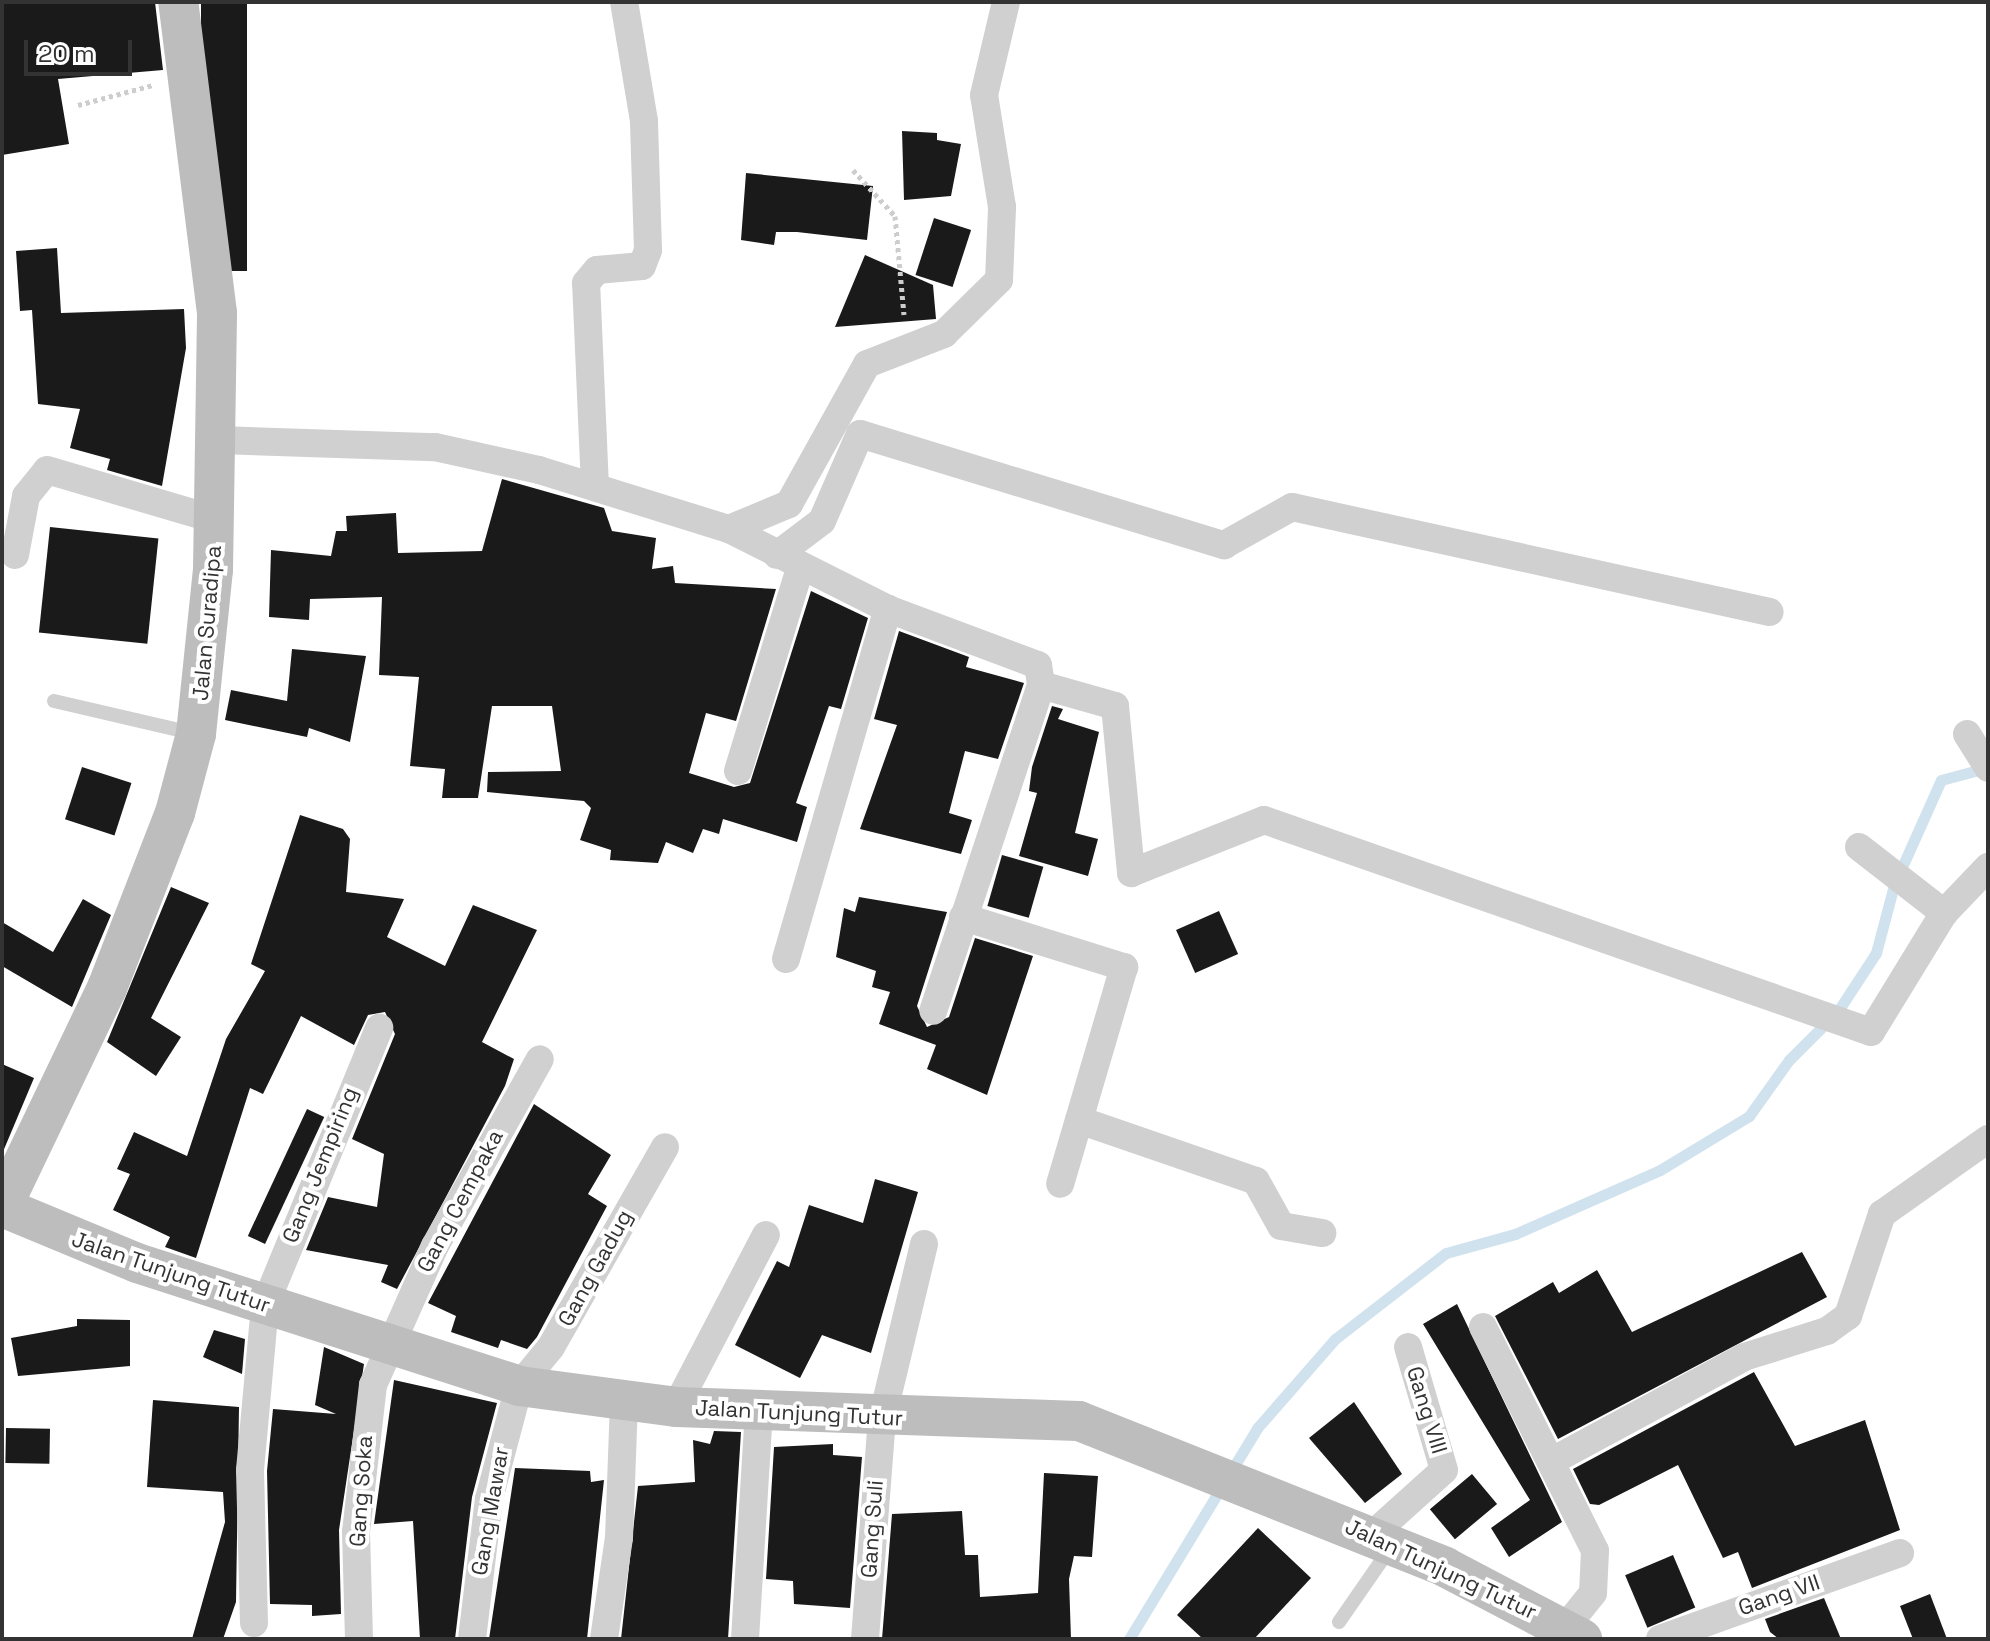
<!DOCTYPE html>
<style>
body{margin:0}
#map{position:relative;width:1990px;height:1641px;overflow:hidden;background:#fff;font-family:"Space Grotesk",sans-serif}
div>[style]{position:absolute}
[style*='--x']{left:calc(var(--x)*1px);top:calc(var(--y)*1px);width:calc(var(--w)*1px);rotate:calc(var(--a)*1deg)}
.stream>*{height:11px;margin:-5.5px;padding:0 5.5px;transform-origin:5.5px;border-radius:5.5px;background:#cfe2ee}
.building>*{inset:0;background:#1a1a1a;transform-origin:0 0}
.path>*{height:5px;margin-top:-2.5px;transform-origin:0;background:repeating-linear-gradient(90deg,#cdcdcd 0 4px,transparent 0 8px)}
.lane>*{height:14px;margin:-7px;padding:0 7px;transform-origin:7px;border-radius:7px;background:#d0d0d0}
.street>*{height:28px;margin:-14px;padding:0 14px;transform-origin:14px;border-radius:14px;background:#d0d0d0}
.secondary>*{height:40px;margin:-20px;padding:0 20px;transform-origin:20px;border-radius:20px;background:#bdbdbd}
span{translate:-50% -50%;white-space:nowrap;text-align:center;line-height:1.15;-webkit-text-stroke:8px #fff;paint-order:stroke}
.street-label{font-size:22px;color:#333}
.frame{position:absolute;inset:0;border:4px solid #333;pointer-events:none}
.scale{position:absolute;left:24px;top:40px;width:108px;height:36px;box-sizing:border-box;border:4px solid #333;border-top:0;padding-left:10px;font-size:24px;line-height:28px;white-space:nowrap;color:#333;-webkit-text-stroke:6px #fff;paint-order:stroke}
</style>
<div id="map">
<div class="stream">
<div style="--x:1129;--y:1639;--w:248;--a:-58.7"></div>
<div style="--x:1258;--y:1427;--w:117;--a:-48.8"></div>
<div style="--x:1335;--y:1339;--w:140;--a:-37.8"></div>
<div style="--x:1446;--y:1253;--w:72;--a:-15.4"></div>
<div style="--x:1515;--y:1234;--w:158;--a:-23.8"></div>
<div style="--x:1660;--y:1170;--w:104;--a:-31.2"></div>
<div style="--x:1749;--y:1116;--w:69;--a:-54.5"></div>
<div style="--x:1789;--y:1060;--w:69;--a:-45"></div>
<div style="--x:1838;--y:1011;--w:69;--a:-56.8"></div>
<div style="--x:1876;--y:953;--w:70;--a:-75.2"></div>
<div style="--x:1894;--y:885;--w:115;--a:-65.9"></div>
<div style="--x:1941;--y:780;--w:47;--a:-14.9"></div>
</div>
<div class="building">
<div style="clip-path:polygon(2px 2px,155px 2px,163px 70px,58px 79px,69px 144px,2px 155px)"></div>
<div style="left:201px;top:2px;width:46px;height:269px"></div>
<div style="clip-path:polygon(902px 131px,937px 133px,937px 140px,961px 144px,951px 196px,904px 200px)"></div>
<div style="clip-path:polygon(746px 173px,873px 186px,867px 240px,797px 232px,776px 232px,774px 245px,741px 240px)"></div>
<div style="left:934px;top:218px;width:39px;height:60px;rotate:18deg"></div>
<div style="clip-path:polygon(57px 248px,61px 313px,184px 309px,186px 348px,162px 486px,107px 470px,110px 459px,70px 448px,80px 409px,38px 404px,32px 310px,20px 311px,16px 251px)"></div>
<div style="clip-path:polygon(865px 255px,933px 285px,936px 319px,835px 327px)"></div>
<div style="clip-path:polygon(502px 479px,604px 508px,612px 531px,656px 538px,652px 569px,673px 566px,675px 583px,776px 589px,736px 721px,706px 713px,689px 773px,734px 787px,750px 783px,811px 591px,868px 618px,841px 709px,829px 706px,796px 803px,807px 807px,797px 842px,723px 819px,719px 834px,703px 829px,693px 853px,666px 842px,658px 863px,610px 860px,611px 850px,580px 840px,591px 808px,584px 801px,487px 792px,488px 772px,561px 771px,552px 706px,492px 706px,478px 798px,442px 798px,445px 769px,410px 766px,419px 677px,379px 675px,382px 597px,310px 599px,309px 620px,269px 617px,271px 550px,331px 556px,336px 531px,347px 531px,346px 516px,396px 513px,398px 553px,482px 551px)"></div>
<div style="left:50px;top:527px;width:109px;height:106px;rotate:6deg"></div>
<div style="clip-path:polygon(899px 631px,969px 657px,966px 667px,1024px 683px,998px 759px,965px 751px,949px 813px,972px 820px,961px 854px,860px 829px,897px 725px,874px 719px)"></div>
<div style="clip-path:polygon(292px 649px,366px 656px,350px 742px,309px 728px,307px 737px,225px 720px,231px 690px,287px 701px)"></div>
<div style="clip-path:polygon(1052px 706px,1063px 709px,1058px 719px,1099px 732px,1075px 833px,1098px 839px,1088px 876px,1019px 856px,1037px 793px,1029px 791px,1032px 767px)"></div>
<div style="left:82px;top:767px;width:52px;height:55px;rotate:18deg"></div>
<div style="clip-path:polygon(300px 815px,343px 829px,350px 839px,346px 892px,404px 899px,387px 937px,445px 966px,473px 905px,537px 930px,482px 1042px,514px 1059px,505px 1086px,397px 1289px,381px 1282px,388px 1265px,306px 1250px,328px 1197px,377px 1207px,384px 1154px,352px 1139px,395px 1034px,385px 1012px,368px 1015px,354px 1045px,301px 1016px,263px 1094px,250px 1088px,196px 1258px,165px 1247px,170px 1237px,113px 1210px,130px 1174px,117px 1169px,134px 1132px,187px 1156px,226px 1039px,265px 971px,251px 964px)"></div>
<div style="left:1002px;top:855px;width:43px;height:53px;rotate:16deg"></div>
<div style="clip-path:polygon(171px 887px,209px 903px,151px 1018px,181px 1037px,156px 1076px,107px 1042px)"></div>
<div style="clip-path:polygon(859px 897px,947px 912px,917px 1006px,927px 1027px,949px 1017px,975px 938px,1033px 956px,987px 1095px,927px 1069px,936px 1045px,879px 1024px,890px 992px,872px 987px,876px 971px,836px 957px,844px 908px,855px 912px)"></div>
<div style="clip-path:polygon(83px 899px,111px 915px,72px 1007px,2px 966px,2px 922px,53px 952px)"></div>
<div style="left:1219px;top:911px;width:47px;height:47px;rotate:66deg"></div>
<div style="clip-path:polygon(2px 1064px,34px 1078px,2px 1154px)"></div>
<div style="clip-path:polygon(534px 1104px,611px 1155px,588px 1194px,607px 1206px,537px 1337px,527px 1349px,501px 1340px,498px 1348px,451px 1332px,456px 1316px,428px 1303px)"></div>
<div style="left:307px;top:1109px;width:19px;height:140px;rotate:25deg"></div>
<div style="clip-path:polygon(875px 1179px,918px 1192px,871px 1353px,822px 1335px,800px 1378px,735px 1345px,777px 1261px,789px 1267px,809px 1205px,863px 1223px)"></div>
<div style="clip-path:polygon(1802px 1252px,1827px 1297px,1558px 1439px,1495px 1316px,1553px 1282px,1559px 1293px,1597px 1270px,1632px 1332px)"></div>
<div style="clip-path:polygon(1457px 1304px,1562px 1522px,1509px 1557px,1491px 1528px,1530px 1500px,1423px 1324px)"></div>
<div style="clip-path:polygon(77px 1319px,130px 1320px,130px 1366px,18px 1376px,11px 1338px,77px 1326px)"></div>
<div style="clip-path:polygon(214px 1330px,245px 1339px,242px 1374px,203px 1357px)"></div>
<div style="clip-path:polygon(324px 1347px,364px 1364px,339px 1530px,341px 1614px,312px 1616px,312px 1605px,270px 1604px,267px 1471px,273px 1409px,336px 1414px,315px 1405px)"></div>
<div style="clip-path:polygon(1754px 1372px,1795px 1446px,1865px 1420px,1900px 1530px,1752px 1588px,1738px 1552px,1723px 1558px,1678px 1465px,1599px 1505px,1590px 1504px,1573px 1469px)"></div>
<div style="clip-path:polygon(394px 1380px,497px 1403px,472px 1497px,455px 1639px,420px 1639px,413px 1521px,374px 1524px)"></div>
<div style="clip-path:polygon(153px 1400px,239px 1407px,236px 1602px,223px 1639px,192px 1639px,225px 1522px,223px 1492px,147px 1487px)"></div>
<div style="clip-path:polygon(1354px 1402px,1402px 1474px,1365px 1503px,1309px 1438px)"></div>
<div style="left:6px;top:1428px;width:44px;height:35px;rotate:1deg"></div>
<div style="clip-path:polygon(714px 1431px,741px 1432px,728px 1639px,621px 1639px,638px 1486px,695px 1482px,693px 1440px,710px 1444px)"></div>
<div style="clip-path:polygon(833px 1444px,833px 1455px,862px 1457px,850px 1608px,794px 1604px,793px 1581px,766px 1579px,774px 1447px)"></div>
<div style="clip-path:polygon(515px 1468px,590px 1471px,591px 1482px,604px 1480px,587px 1639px,489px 1639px)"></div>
<div style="clip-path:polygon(1044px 1473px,1098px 1476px,1092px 1557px,1074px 1556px,1069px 1579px,1071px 1639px,882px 1639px,892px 1514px,962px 1511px,965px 1555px,978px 1555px,980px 1597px,1038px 1593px)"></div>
<div style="left:1472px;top:1474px;width:39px;height:55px;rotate:50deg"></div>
<div style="clip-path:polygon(1258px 1528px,1311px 1578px,1254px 1639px,1203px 1639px,1177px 1615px)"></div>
<div style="left:1673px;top:1555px;width:57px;height:52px;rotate:67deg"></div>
<div style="clip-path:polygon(1930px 1594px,1947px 1639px,1913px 1639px,1900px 1606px)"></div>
<div style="clip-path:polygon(1824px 1598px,1841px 1639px,1779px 1639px,1770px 1632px,1765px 1619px)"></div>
</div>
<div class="path">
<div style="--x:78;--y:105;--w:78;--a:-14.9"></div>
<div style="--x:853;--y:170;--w:62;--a:47.6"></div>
<div style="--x:895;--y:216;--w:99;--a:84.8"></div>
</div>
<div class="lane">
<div style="--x:54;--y:701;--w:142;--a:13.1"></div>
<div style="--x:1339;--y:1622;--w:91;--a:-55.3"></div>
</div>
<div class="street">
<div style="--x:219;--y:440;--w:216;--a:1.9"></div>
<div style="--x:435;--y:447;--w:107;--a:12.5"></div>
<div style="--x:539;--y:470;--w:199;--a:17.3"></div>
<div style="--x:729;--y:529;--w:178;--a:26.7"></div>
<div style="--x:888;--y:609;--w:160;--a:20.5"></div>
<div style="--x:1038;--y:665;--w:20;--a:81"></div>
<div style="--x:1041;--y:685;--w:343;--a:108.3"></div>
<div style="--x:595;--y:487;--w:204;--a:-92.5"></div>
<div style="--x:586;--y:283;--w:17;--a:-50"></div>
<div style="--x:597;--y:270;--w:45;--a:-5.1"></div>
<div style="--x:642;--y:266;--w:17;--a:-69"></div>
<div style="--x:648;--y:250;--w:129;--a:-91.8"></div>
<div style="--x:644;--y:121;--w:121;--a:-99.5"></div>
<div style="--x:729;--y:529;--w:65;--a:-22.6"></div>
<div style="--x:789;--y:504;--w:160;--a:-60.9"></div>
<div style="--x:867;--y:364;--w:83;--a:-21.3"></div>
<div style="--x:944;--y:334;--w:77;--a:-44.5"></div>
<div style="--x:999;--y:280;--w:73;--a:-87.6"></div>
<div style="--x:1002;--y:207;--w:113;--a:-99.1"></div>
<div style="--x:984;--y:95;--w:96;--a:-76.7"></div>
<div style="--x:15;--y:555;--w:60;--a:-79.4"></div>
<div style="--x:26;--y:496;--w:33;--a:-51"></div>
<div style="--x:47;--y:470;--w:174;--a:16.4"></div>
<div style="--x:777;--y:555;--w:56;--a:-37.1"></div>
<div style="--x:822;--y:521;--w:95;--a:-66.4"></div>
<div style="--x:860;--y:434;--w:381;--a:17"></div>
<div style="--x:1224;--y:545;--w:78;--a:-29.2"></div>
<div style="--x:1292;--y:507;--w:489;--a:12.4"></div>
<div style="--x:1041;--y:685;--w:77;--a:15.8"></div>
<div style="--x:1115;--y:706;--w:168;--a:84.5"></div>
<div style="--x:1131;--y:873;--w:143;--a:-21.7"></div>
<div style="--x:1264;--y:820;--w:643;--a:19.25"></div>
<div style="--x:1871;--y:1032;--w:140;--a:-58.5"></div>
<div style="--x:1944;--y:913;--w:64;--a:-46.3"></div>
<div style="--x:1967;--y:734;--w:40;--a:58"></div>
<div style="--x:738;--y:771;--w:212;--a:-73"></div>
<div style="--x:1859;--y:847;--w:108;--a:37.8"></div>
<div style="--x:963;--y:917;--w:169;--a:17.3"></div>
<div style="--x:1124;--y:967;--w:226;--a:106.4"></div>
<div style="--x:786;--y:959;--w:365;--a:-73.8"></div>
<div style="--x:1079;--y:1120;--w:187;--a:19"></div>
<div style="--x:1256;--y:1181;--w:51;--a:60.9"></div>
<div style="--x:1281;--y:1226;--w:42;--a:9.7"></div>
<div style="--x:1483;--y:1327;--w:250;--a:63.4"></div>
<div style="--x:1595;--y:1551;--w:42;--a:92.7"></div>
<div style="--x:1593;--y:1593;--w:45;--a:128.7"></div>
<div style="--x:676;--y:1407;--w:194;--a:-62.4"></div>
<div style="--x:1552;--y:1461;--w:218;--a:-28.4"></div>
<div style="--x:1744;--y:1357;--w:87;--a:-17.4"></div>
<div style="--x:1827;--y:1331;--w:26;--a:-36"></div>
<div style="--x:1848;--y:1316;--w:108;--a:-71.6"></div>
<div style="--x:1882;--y:1214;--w:130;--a:-35.3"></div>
<div style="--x:1371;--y:1536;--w:98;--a:-42.1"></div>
<div style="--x:1444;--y:1470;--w:128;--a:-106.3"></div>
<div style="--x:254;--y:1623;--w:153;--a:-91.5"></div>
<div style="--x:250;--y:1470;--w:166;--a:-84.8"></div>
<div style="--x:265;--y:1305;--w:300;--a:-67.6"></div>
<div style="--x:359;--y:1639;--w:107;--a:-91.6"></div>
<div style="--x:356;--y:1532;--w:148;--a:-83.4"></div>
<div style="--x:373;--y:1385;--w:152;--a:-66"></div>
<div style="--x:435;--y:1246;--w:214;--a:-60.7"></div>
<div style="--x:472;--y:1639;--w:141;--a:-83.1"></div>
<div style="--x:489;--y:1499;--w:117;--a:-75.1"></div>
<div style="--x:519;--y:1386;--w:50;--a:-50.6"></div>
<div style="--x:551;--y:1347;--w:230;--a:-60.3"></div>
<div style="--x:604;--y:1639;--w:102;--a:-81.6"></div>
<div style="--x:619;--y:1538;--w:136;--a:-87.9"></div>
<div style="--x:745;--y:1639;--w:230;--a:-86.5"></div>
<div style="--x:865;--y:1639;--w:221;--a:-85.6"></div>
<div style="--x:882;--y:1419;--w:180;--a:-76.5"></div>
<div style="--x:1660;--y:1639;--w:255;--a:-19.7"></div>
</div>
<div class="secondary">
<div style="--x:2;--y:1207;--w:146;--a:22.5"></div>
<div style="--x:137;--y:1263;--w:401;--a:17.8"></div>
<div style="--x:519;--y:1386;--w:158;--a:7.6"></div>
<div style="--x:676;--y:1407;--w:403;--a:2"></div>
<div style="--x:1079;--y:1421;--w:394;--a:21.7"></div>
<div style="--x:1445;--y:1567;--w:155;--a:27.7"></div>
<div style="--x:2;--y:1207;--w:243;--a:-64.4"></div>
<div style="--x:107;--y:988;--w:188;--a:-68.8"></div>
<div style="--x:175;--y:813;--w:82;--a:-75.1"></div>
<div style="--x:196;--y:734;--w:165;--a:-84.1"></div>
<div style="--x:213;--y:570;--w:257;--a:-89.1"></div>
<div style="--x:217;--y:313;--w:313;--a:-97.1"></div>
</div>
<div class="street-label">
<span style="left:207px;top:623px;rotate:-85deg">Jalan Suradipa</span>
<span style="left:320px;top:1165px;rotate:-68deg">Gang Jempiring</span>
<span style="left:460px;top:1201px;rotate:-62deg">Gang Cempaka</span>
<span style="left:595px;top:1268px;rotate:-61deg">Gang Gadug</span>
<span style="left:171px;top:1272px;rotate:19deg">Jalan Tunjung Tutur</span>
<span style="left:1427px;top:1410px;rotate:73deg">Gang VIII</span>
<span style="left:799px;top:1413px;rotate:3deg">Jalan Tunjung Tutur</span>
<span style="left:361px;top:1491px;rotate:-86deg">Gang Soka</span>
<span style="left:490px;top:1511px;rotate:-80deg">Gang Mawar</span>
<span style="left:872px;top:1529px;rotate:-86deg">Gang Suli</span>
<span style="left:1441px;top:1569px;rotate:25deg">Jalan Tunjung Tutur</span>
<span style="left:1779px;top:1595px;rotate:-19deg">Gang VII</span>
</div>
<div class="frame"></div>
<div class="scale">20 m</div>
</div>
